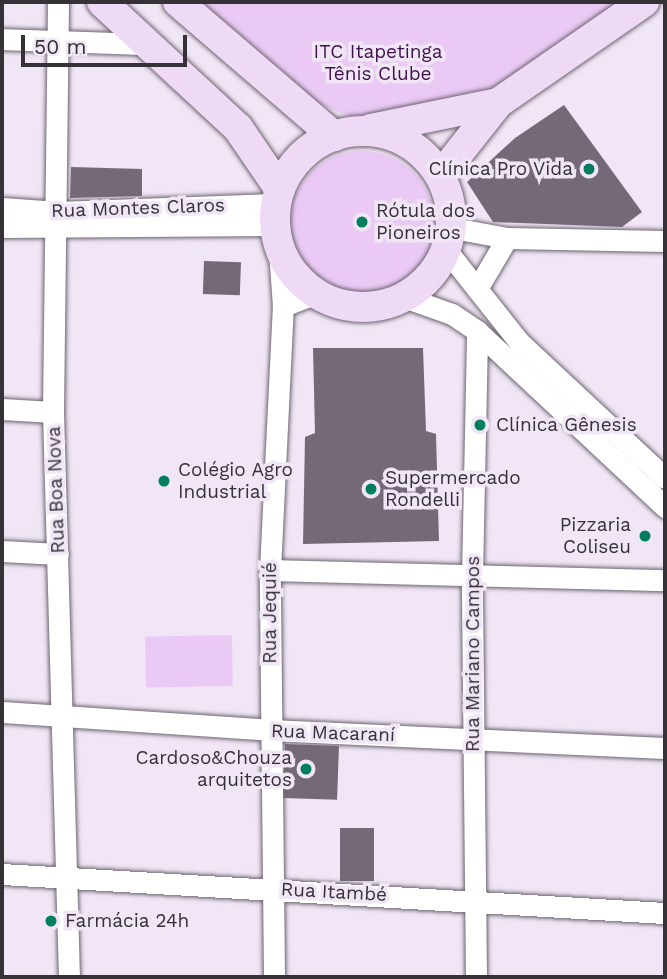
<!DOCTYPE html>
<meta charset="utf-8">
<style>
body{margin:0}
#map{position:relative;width:667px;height:979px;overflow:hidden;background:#f1e6f5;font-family:"Work Sans",sans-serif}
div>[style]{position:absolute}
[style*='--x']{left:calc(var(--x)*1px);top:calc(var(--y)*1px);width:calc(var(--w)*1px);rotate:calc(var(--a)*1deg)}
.green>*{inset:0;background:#eacaf5;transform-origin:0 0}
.round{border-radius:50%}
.building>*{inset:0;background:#746a77;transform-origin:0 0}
.roads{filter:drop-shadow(0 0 2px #6e6471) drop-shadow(0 0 2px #6e6471)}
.street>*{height:21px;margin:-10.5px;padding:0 10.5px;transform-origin:10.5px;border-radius:10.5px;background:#fff}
.secondary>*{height:30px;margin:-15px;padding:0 15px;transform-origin:15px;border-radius:15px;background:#efdaf6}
.secondary>.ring{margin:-15px;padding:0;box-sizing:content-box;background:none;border:30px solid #efdaf6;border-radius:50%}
.dots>*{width:19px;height:19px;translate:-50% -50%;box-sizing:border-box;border:4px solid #f1e6f5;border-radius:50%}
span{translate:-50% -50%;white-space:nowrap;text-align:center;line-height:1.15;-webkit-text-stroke:7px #f1e6f5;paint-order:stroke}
.park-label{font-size:19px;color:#3f124d}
.poi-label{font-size:19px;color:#353137}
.right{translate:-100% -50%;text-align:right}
.left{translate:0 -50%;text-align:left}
.street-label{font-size:19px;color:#353137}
.frame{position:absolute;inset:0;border:4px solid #353137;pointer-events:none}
.scale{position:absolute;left:21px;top:35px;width:166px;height:32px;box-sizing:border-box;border:4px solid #353137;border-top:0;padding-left:9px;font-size:21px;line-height:24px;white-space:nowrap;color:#353137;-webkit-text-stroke:5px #f1e6f5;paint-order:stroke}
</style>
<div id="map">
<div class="green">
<div style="clip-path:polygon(201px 2px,631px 2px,486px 107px,370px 125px,291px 92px)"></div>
<div class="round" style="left:290px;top:151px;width:144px;height:144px"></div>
<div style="left:232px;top:635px;width:51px;height:87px;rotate:89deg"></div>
</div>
<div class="building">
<div style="clip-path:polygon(564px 105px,642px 212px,622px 227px,493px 222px,467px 182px,515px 138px)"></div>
<div style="clip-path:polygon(71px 167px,142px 169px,142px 196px,70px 198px)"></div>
<div style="left:204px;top:261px;width:37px;height:33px;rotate:2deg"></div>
<div style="clip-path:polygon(313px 348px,423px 348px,426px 431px,436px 434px,439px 541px,303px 544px,305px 437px,315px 433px)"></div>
<div style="left:285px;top:744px;width:54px;height:54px;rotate:2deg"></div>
<div style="left:340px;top:828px;width:34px;height:53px"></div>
</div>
<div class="roads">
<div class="street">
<div style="--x:58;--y:2;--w:410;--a:90.7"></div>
<div style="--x:53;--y:412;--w:565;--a:88.38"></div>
<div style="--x:2;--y:39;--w:144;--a:2"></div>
<div style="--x:2;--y:208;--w:56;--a:4.1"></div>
<div style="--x:58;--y:212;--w:216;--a:-2.1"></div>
<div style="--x:2;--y:227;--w:271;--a:-0.4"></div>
<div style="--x:453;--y:228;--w:55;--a:10.5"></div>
<div style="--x:507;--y:238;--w:158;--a:1.1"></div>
<div style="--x:447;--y:251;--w:117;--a:51.6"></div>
<div style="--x:520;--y:343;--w:198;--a:43"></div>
<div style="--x:477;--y:289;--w:59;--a:-59.5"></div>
<div style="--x:404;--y:297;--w:51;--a:19.5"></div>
<div style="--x:452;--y:314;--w:30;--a:34"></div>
<div style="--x:477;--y:331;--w:258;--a:43.1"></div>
<div style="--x:283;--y:306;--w:33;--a:-21"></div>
<div style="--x:2;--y:409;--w:51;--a:3.4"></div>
<div style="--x:2;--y:551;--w:56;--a:3.1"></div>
<div style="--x:270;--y:570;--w:395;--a:1.5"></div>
<div style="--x:2;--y:712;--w:269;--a:3.8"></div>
<div style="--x:270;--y:730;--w:395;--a:2.6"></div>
<div style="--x:2;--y:874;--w:664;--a:3.37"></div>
<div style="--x:274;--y:977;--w:407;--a:-90.6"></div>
<div style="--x:270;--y:570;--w:264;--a:-87.2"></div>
<div style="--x:283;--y:306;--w:56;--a:-94.1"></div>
<div style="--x:476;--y:977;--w:401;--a:-90.6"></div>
<div style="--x:472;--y:576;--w:245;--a:-88.8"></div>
</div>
<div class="secondary">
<div style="--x:102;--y:2;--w:185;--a:42.8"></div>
<div style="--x:238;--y:128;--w:73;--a:55.7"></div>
<div style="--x:178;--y:2;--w:206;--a:40.7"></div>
<div style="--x:371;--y:129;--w:130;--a:-11.6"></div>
<div class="ring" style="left:275px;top:131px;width:146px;height:146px"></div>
<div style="--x:442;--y:174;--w:90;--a:-51.7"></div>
<div style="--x:498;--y:103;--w:178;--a:-34.7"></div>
</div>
</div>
<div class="dots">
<div style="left:589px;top:169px;background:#007f5e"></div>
<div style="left:362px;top:222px;background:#007f5e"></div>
<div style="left:480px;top:425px;background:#007f5e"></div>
<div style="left:164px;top:481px;background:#007f5e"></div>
<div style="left:371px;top:489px;background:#007f5e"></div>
<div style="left:645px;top:536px;background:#007f5e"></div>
<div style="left:306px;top:769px;background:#007f5e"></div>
<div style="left:51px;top:921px;background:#007f5e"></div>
</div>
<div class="park-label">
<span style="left:378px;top:63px">ITC Itapetinga<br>Tênis Clube</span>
</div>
<div class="poi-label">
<span class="right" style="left:573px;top:169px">Clínica Pro Vida</span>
<span class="left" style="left:376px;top:222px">Rótula dos<br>Pioneiros</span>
<span class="left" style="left:496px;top:425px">Clínica Gênesis</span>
<span class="left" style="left:178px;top:481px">Colégio Agro<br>Industrial</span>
<span class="left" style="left:385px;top:489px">Supermercado<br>Rondelli</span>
<span class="right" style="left:631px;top:536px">Pizzaria<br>Coliseu</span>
<span class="right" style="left:292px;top:769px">Cardoso&amp;Chouza<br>arquitetos</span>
<span class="left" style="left:65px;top:921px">Farmácia 24h</span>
</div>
<div class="street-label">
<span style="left:138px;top:208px;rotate:-2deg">Rua Montes Claros</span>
<span style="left:56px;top:490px;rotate:-92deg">Rua Boa Nova</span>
<span style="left:270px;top:613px;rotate:-90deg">Rua Jequié</span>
<span style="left:473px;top:654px;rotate:-90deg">Rua Mariano Campos</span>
<span style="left:333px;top:733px;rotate:2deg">Rua Macaraní</span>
<span style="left:334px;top:892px;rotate:3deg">Rua Itambé</span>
</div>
<div class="frame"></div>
<div class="scale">50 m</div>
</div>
